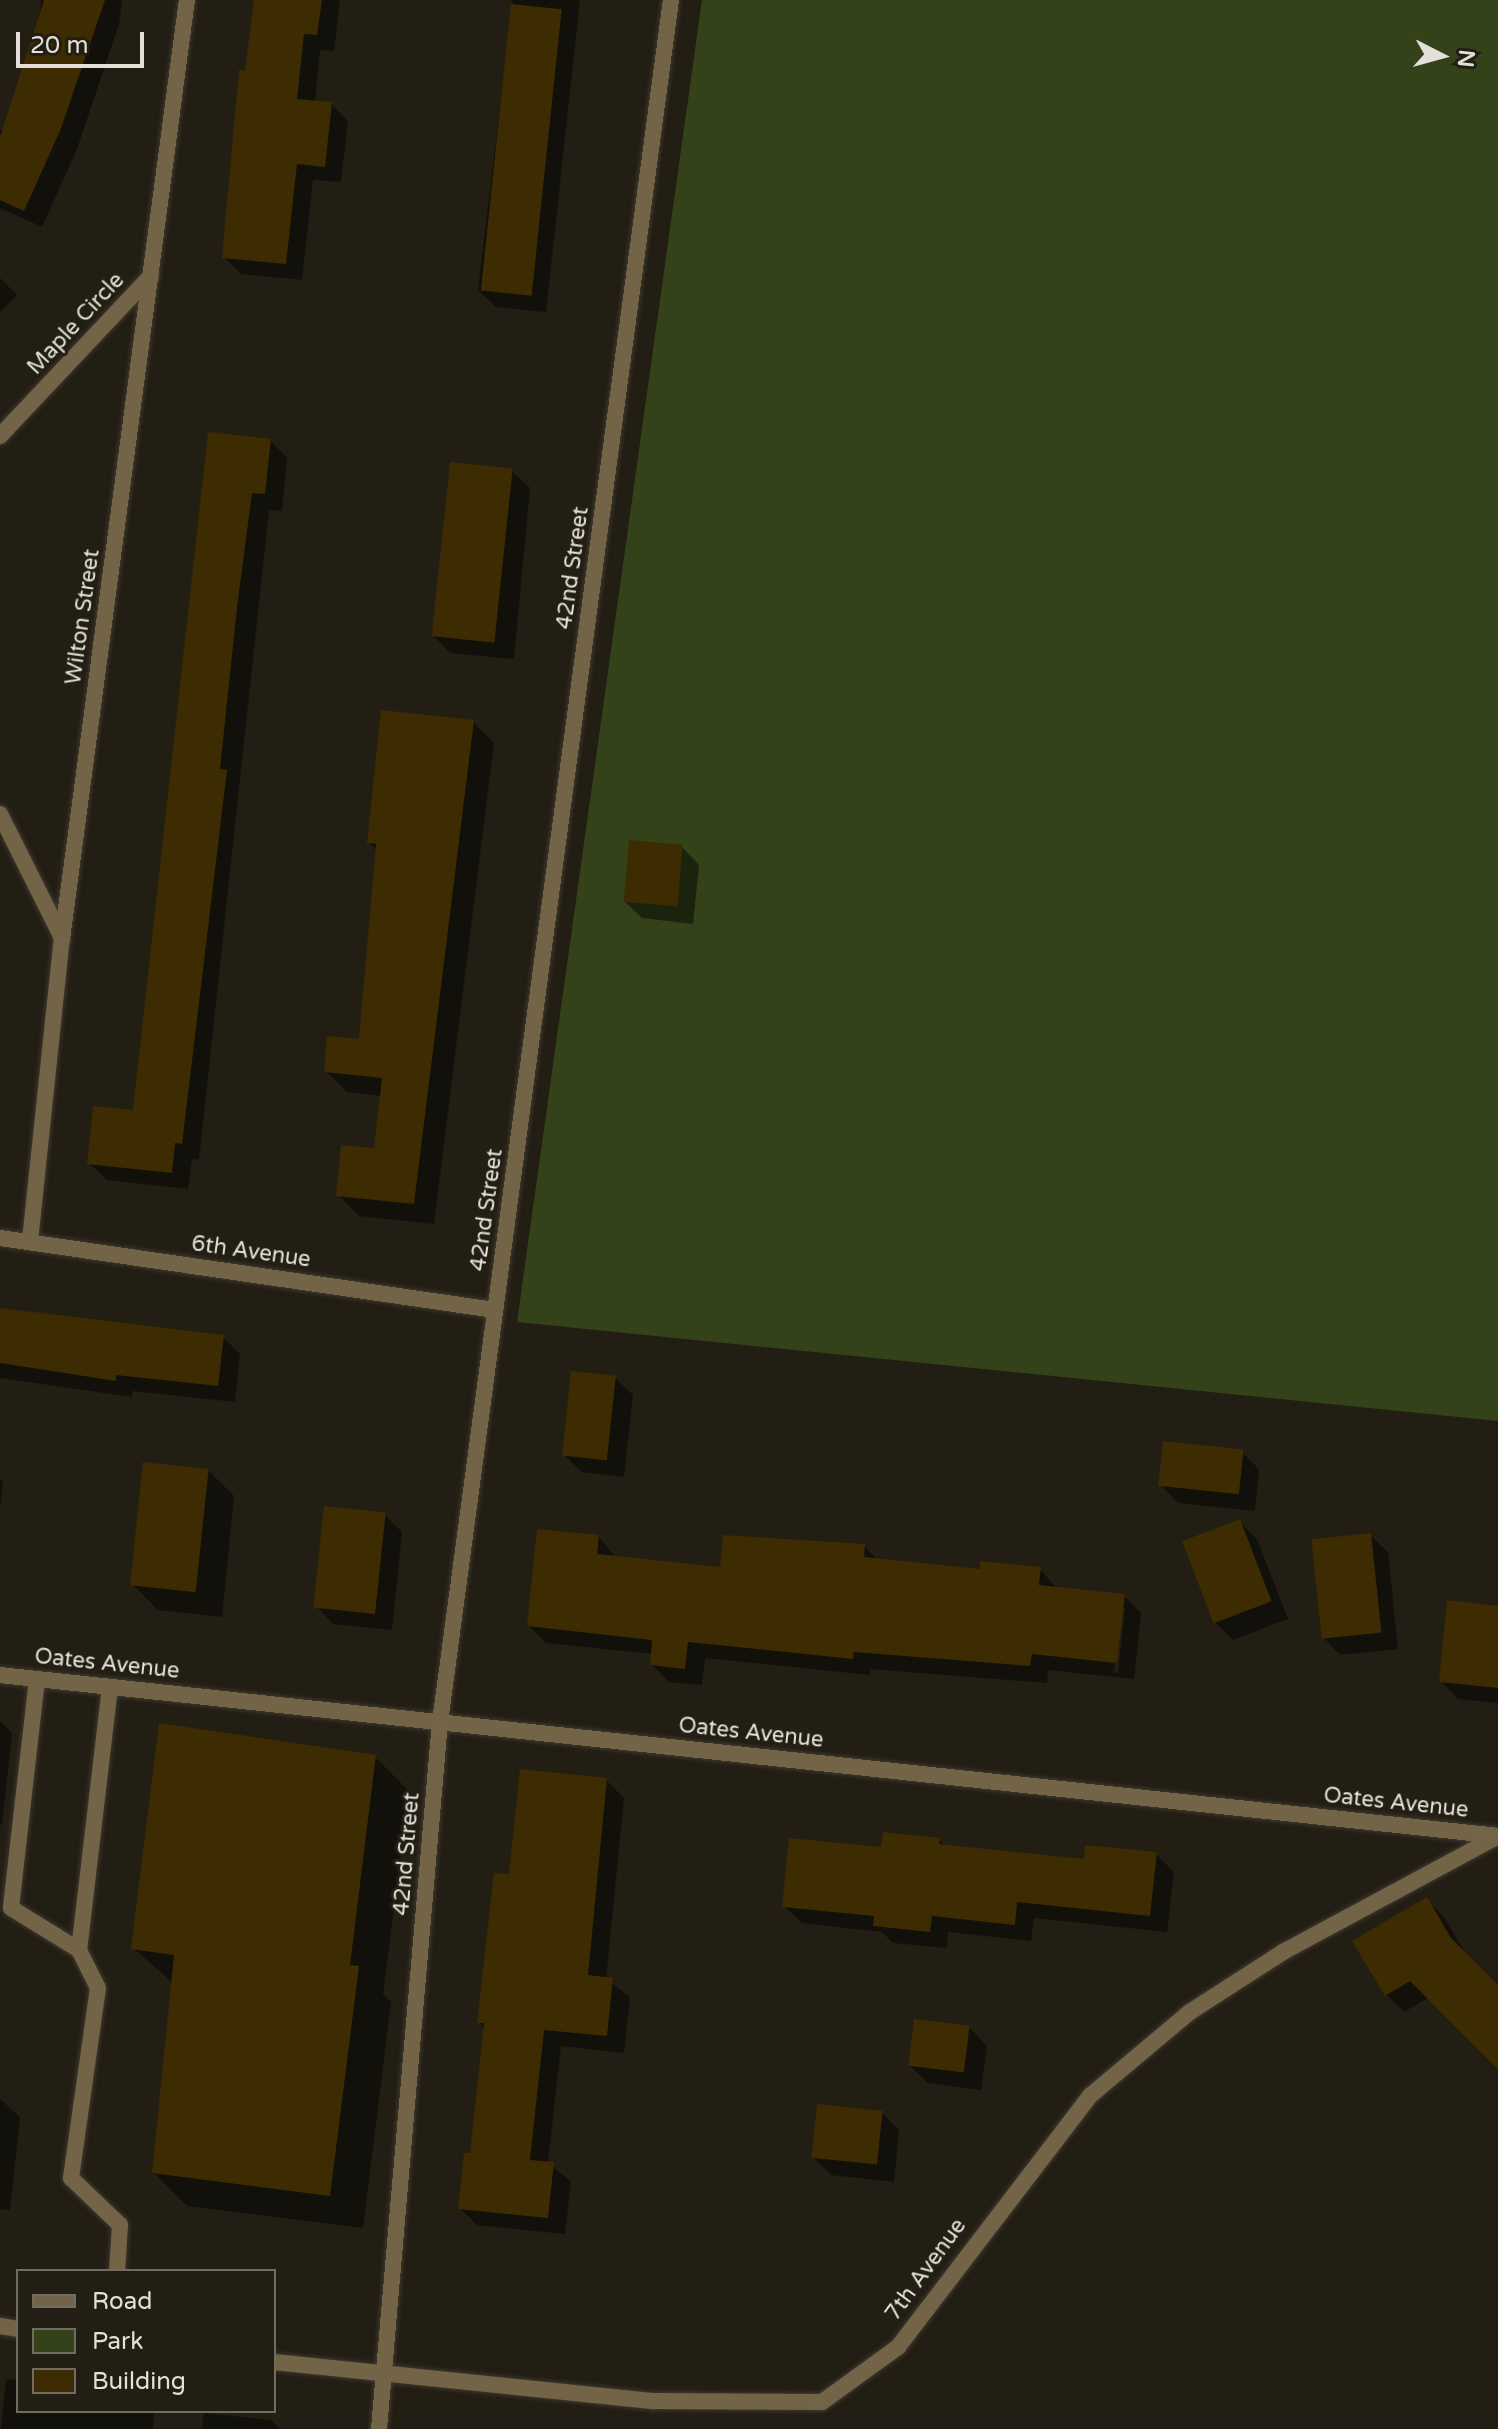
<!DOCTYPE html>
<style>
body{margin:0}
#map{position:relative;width:1498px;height:2429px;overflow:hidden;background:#231e13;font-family:"Varela Round",sans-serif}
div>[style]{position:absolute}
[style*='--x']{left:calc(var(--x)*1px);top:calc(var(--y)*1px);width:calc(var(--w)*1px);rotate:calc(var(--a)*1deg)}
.green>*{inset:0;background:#34421a}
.shadow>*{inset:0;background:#0007}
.building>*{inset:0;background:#3d2c02;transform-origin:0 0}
.roads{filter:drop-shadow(0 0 2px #3e392f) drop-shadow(0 0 2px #3e392f)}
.lane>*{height:16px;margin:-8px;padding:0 8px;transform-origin:8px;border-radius:8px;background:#736448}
.street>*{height:16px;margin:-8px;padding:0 8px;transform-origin:8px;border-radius:8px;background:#736448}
span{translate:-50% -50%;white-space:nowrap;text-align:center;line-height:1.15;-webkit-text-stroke:6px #231e13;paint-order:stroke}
.street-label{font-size:22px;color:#e4e0d9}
.legend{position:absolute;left:16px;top:2269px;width:260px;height:144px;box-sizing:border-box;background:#231e13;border:2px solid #706c62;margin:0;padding:10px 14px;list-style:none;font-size:24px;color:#e4e0d9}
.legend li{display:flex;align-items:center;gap:16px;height:40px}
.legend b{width:40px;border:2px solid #706c62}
.north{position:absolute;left:1402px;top:16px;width:80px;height:80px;-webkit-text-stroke:6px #231e13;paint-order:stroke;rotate:96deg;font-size:22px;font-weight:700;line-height:32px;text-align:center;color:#e4e0d9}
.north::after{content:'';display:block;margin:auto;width:28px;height:36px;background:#e4e0d9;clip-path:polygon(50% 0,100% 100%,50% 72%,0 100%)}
.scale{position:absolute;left:16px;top:32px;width:128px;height:36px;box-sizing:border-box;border:4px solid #e4e0d9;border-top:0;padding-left:10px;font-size:24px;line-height:28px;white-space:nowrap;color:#e4e0d9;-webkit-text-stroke:6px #231e13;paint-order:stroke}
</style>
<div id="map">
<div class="green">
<div style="clip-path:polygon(702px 0,1498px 0,1498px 1421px,517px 1322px)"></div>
</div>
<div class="shadow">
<div style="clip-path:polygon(41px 0,122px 0,119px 24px,77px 149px,42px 227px,0 208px,0 130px,4px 132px,39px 24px)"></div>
<div style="clip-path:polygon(256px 0,340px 0,334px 51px,320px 50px,315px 103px,331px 104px,348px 121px,341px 182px,313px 180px,302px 280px,241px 274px,224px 257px)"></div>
<div style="clip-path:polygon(513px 0,580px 0,546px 312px,496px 307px,478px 290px)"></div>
<div style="clip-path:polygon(0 278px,17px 295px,0 312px)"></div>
<div style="clip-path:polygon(209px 434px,270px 440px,287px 458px,282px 511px,269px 510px,199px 1160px,192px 1159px,188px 1189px,107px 1180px,89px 1163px,134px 1112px)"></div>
<div style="clip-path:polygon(512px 471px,530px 488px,514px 659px,450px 653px,433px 635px)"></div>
<div style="clip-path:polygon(473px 722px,494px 743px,434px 1224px,359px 1216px,338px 1195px,376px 1150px,382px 1096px,347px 1092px,326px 1071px,361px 1041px,377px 851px,369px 842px)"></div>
<div style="clip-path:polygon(682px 847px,699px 865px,693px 924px,642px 918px,624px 901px)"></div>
<div style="clip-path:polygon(0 1310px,223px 1337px,240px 1354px,235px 1402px,133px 1391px,132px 1397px,0 1378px)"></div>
<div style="clip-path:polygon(615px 1378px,633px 1395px,624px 1477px,582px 1472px,564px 1455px)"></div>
<div style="clip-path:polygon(1242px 1452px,1259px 1469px,1255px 1511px,1178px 1503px,1161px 1485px)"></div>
<div style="clip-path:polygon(208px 1470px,234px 1496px,222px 1617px,158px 1610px,132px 1584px)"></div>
<div style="clip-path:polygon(0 1480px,3px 1482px,0 1509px)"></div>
<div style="clip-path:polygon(385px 1515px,402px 1532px,392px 1630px,333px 1624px,316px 1606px)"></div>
<div style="clip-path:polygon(1239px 1521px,1257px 1539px,1288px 1619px,1233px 1640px,1216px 1623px)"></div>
<div style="clip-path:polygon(1370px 1535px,1388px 1552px,1398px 1649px,1340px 1655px,1323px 1637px)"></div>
<div style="clip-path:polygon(evenodd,599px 1537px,616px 1558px,721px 1570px,864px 1546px,878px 1560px,981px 1571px,1040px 1569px,1057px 1589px,1124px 1596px,1141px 1613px,1134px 1679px,1048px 1670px,1047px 1683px,870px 1669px,870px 1675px,705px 1658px,702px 1685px,669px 1682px,652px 1665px,653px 1654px,546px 1643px,529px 1626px,599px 1537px,1121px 1608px,1125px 1608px,1118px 1673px,1114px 1672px,1121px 1608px)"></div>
<div style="clip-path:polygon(1498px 1608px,1498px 1703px,1458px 1699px,1441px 1681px)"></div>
<div style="clip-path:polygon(0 1721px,12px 1733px,2px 1825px,0 1825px)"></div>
<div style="clip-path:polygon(375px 1757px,409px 1791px,383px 1994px,391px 2002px,363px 2228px,187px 2206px,154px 2173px,173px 1983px,133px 1948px)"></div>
<div style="clip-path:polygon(606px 1780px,624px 1798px,606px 1979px,630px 1997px,624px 2053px,561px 2046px,548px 2163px,571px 2181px,565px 2234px,477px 2225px,460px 2208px,472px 2155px,485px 2028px,479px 2022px,511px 1877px)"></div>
<div style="clip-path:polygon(939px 1840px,946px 1847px,1086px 1861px,1156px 1854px,1174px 1872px,1167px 1932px,1034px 1918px,1031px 1941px,948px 1932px,947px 1948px,893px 1943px,882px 1932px,802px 1923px,784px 1906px,883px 1850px)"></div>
<div style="clip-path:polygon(1426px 1899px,1444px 1917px,1468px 1958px,1498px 1988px,1498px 2071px,1428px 1998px,1404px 2012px,1387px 1995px)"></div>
<div style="clip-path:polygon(970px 2028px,987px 2046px,981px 2090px,928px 2083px,910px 2066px)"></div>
<div style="clip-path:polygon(0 2099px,20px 2117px,10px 2210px,0 2209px)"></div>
<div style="clip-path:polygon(882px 2113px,899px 2130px,894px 2182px,831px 2175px,814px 2158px)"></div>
<div style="clip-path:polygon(6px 2379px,18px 2380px,18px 2411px,154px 2411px,153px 2429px,1px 2429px)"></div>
<div style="clip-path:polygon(204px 2413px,271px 2420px,280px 2429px,202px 2429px)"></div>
</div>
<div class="building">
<div style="clip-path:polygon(44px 0,105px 0,60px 131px,24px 211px,0 200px,0 137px)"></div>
<div style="clip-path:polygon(254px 0,322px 0,317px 35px,304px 34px,297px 99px,332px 102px,325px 167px,297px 164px,286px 264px,222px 258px,239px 70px,245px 71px)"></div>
<div style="left:511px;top:4px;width:51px;height:288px;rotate:6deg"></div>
<div style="clip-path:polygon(208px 432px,271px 439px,265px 494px,252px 493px,237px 608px,220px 769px,227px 770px,182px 1144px,175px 1143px,172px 1173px,87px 1164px,93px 1106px,133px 1110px)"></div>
<div style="left:450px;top:462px;width:63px;height:175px;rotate:6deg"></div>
<div style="clip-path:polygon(381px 710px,474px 720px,414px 1204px,336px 1196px,341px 1145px,374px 1148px,382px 1078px,324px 1072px,327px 1036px,359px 1039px,376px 844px,367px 843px)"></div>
<div style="left:629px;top:840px;width:54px;height:62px;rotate:5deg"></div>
<div style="clip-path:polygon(0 1308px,224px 1335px,218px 1386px,116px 1375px,116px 1381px,0 1363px)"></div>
<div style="left:571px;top:1371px;width:45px;height:85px;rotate:6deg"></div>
<div style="left:1163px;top:1441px;width:81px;height:45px;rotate:6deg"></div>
<div style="left:143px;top:1462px;width:66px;height:124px;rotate:6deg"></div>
<div style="left:324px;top:1506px;width:62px;height:102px;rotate:6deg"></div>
<div style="left:1240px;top:1519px;width:88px;height:62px;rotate:69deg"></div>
<div style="clip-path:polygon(537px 1529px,599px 1535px,597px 1554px,720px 1567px,723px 1535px,865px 1544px,864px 1557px,980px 1569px,980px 1561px,1041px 1567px,1039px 1585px,1125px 1594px,1117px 1663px,1032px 1654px,1030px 1666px,854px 1652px,853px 1659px,688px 1642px,685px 1669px,650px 1665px,652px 1640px,527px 1626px)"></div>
<div style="left:1371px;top:1533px;width:100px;height:60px;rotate:84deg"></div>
<div style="clip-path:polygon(1447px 1600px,1498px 1606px,1498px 1688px,1439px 1682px)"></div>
<div style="clip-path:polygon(159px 1723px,376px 1755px,350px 1965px,359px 1966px,330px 2196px,152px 2173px,174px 1955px,131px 1949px)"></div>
<div style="clip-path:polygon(520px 1769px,607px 1778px,588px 1975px,613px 1978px,607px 2036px,544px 2030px,530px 2160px,554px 2162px,548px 2218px,458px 2209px,464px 2153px,470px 2153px,484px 2023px,477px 2023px,494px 1873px,509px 1874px)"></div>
<div style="clip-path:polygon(883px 1832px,940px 1838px,939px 1844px,1084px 1859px,1085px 1845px,1157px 1852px,1150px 1916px,1017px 1902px,1015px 1925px,932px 1916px,930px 1932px,873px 1926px,874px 1916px,782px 1907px,789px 1838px,881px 1847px)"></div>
<div style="clip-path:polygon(1427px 1897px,1451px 1938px,1498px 1985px,1498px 2070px,1410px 1981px,1385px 1996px,1352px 1941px)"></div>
<div style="left:914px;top:2019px;width:56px;height:47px;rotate:7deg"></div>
<div style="left:817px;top:2104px;width:66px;height:54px;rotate:6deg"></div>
</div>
<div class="roads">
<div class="lane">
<div style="--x:37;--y:1679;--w:230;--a:96.5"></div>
<div style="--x:11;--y:1908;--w:80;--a:31.7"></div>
<div style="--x:110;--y:1687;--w:265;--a:96.7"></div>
<div style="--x:79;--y:1950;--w:42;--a:63.4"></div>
<div style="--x:98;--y:1988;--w:192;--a:98.1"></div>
<div style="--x:71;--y:2178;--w:68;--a:43.8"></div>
<div style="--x:120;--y:2225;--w:46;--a:93.7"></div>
</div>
<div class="street">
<div style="--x:0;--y:436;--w:220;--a:-46.7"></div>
<div style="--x:0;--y:814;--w:139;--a:63.4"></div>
<div style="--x:0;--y:1238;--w:500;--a:8.28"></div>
<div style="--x:30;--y:1241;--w:304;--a:-84"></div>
<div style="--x:62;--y:939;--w:947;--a:-82.42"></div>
<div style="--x:0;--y:1675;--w:1507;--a:6.13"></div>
<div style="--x:0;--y:2326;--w:18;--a:9"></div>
<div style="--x:274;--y:2362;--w:382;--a:5.9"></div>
<div style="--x:654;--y:2401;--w:168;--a:0.3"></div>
<div style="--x:822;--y:2402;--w:94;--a:-35.9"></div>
<div style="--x:898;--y:2347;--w:317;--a:-52.6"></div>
<div style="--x:1091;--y:2095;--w:129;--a:-40"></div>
<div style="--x:1190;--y:2012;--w:111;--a:-32.8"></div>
<div style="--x:1283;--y:1952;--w:244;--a:-28.3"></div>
<div style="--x:379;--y:2429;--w:710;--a:-85.07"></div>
<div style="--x:440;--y:1722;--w:1737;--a:-82.36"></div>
</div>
</div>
<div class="street-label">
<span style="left:76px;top:324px;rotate:-47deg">Maple Circle</span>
<span style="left:573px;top:568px;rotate:-82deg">42nd Street</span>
<span style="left:83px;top:617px;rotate:-82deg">Wilton Street</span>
<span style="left:487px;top:1210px;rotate:-82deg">42nd Street</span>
<span style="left:251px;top:1252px;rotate:8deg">6th Avenue</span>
<span style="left:107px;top:1664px;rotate:6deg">Oates Avenue</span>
<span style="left:751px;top:1733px;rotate:6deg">Oates Avenue</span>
<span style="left:1396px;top:1803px;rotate:6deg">Oates Avenue</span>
<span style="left:407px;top:1854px;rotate:-85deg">42nd Street</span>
<span style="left:926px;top:2270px;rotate:-54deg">7th Avenue</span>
</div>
<ul class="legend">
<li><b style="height:10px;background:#736448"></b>Road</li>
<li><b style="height:22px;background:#34421a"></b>Park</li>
<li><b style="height:22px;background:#3d2c02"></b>Building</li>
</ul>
<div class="north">N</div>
<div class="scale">20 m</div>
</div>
